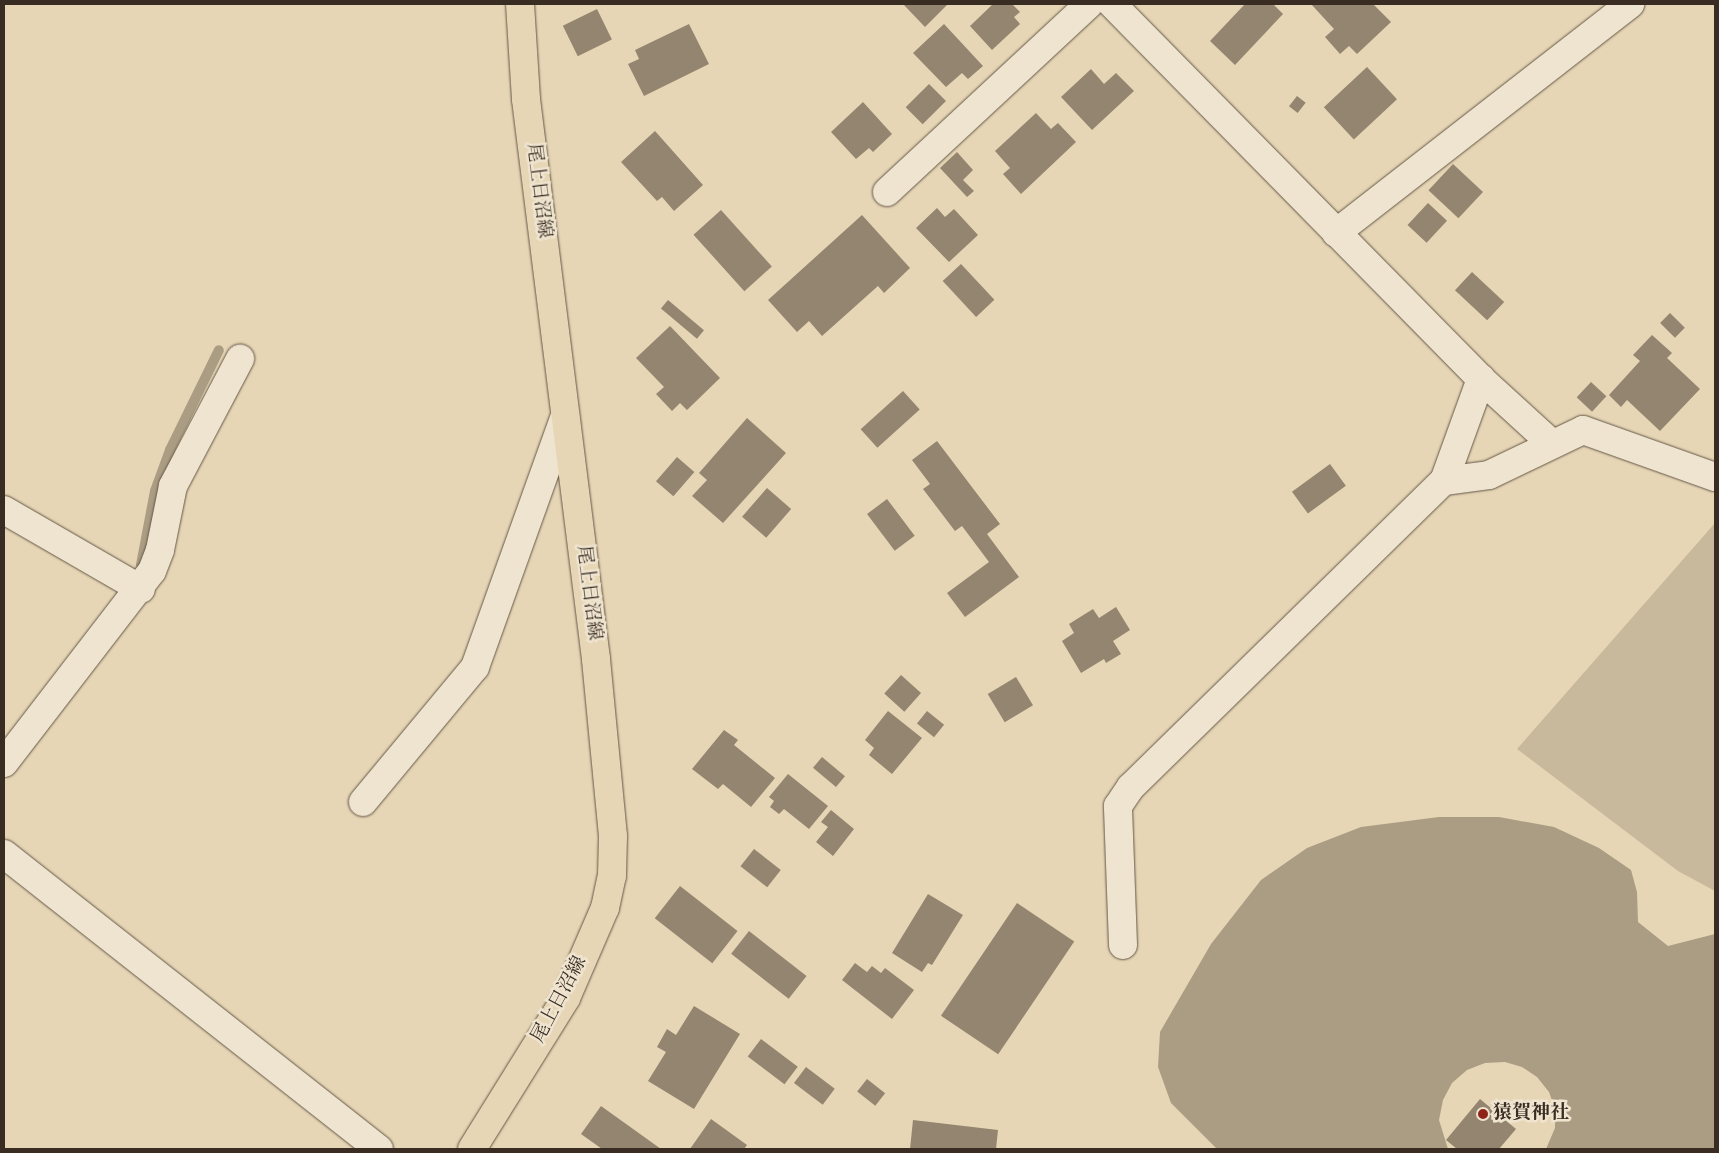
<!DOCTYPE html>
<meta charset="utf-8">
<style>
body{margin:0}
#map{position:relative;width:1719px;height:1153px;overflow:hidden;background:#e6d6b5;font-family:"Sorts Mill Goudy","Noto Serif JP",serif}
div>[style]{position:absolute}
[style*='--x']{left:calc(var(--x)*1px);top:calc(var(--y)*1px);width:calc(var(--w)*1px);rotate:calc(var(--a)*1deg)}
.green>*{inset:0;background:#c9b99c}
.water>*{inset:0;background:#ab9d83}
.stream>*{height:10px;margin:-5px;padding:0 5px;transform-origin:5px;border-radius:5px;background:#ab9d83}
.building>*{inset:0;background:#93856f;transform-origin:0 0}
.roads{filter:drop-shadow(0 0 1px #645748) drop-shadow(0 0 1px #645748)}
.minor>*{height:28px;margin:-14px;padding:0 14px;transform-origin:14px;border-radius:14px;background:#efe4cf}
.major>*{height:28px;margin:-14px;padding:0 14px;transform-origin:14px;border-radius:14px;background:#e6d6b5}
.dots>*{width:14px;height:14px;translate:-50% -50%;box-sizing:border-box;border:2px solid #efe4cf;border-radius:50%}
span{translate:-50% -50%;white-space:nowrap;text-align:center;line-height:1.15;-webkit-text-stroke:5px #efe4cf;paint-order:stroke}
.street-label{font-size:19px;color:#392d23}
.poi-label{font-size:19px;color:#392d23;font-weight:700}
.left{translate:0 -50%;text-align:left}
.frame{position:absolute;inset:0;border:5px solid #392d23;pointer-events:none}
</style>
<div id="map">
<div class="green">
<div style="clip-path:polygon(1715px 523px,1715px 891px,1678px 871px,1517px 749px)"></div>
</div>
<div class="water">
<div style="clip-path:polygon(1439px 817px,1499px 817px,1554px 827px,1599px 848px,1631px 870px,1637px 892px,1638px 922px,1668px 946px,1715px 934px,1715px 1149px,1546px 1149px,1555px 1128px,1555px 1109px,1549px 1092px,1537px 1077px,1522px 1067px,1505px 1062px,1485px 1063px,1467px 1070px,1452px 1083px,1443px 1100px,1439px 1120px,1448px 1149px,1217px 1149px,1171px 1103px,1158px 1067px,1160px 1032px,1211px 944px,1261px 880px,1307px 848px,1361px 827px)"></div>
</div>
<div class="stream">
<div style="--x:141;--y:565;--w:75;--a:-79.3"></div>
<div style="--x:155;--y:491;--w:44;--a:-69.9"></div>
<div style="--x:170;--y:450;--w:111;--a:-63.9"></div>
</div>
<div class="building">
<div style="clip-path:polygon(903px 4px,948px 4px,925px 27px)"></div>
<div style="clip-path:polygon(993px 4px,1012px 4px,1020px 12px,1014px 17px,1020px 24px,992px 50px,970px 26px)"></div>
<div style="clip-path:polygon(1245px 4px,1273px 4px,1283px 14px,1235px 65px,1210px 41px)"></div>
<div style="clip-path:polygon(1311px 4px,1373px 4px,1391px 22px,1357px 54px,1349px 46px,1340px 54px,1325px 37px,1334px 29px)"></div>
<div style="left:597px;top:9px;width:34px;height:38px;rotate:64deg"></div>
<div style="clip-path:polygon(689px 24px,709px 64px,644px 96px,628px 64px,639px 59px,635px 50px)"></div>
<div style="clip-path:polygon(944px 24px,983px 66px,968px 79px,962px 73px,946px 87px,913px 53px)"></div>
<div style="left:1367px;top:67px;width:44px;height:59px;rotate:47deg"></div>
<div style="clip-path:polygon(1091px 69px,1104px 84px,1116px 73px,1134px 91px,1092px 130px,1061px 97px)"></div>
<div style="left:929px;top:84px;width:24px;height:33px;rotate:45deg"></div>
<div style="left:1297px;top:96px;width:11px;height:13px;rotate:38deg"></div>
<div style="clip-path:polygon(863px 102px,892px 134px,873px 152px,869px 148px,856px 159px,831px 132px)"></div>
<div style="clip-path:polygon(1036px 113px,1051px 129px,1058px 123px,1076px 142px,1021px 194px,1003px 174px,1010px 168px,995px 151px)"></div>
<div style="clip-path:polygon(655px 131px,703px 185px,674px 211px,662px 197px,657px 201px,621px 162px)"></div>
<div style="clip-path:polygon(957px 152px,973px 170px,963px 180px,974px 191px,967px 197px,940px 168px)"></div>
<div style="left:1453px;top:164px;width:41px;height:36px;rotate:43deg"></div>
<div style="left:1428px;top:203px;width:26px;height:30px;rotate:43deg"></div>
<div style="clip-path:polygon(937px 208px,945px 217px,954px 209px,978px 235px,949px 262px,916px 228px)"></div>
<div style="left:721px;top:210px;width:76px;height:37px;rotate:48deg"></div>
<div style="clip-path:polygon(862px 215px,910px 268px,884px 293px,878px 286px,822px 336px,809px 321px,797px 332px,768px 300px)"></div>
<div style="left:961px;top:264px;width:49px;height:25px;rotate:47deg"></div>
<div style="left:1472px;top:272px;width:44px;height:25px;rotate:43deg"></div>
<div style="left:668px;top:300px;width:47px;height:11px;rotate:40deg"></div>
<div style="left:1670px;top:313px;width:21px;height:14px;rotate:45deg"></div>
<div style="clip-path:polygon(670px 326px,720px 378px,687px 410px,680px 403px,672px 411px,656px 394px,664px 387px,636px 358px)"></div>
<div style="clip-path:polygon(1652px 335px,1672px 353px,1667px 358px,1700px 389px,1660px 431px,1627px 400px,1621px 407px,1609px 395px,1640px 361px,1633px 355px)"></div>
<div style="left:1591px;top:382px;width:21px;height:21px;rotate:43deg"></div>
<div style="left:903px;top:391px;width:25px;height:57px;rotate:48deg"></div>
<div style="clip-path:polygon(747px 418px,786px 453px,723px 523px,692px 496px,707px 480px,699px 473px)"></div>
<div style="clip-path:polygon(937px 441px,1000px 524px,987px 534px,1019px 577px,965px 617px,947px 593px,989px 562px,962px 526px,955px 531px,923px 489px,930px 484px,912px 460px)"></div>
<div style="left:677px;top:457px;width:23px;height:32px;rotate:41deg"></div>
<div style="left:1330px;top:464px;width:27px;height:47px;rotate:54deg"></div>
<div style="left:767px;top:488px;width:32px;height:38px;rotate:41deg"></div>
<div style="left:887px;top:499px;width:46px;height:25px;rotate:53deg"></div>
<div style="clip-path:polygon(1116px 607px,1130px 630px,1113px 641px,1121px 654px,1106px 663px,1104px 659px,1081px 673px,1062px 641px,1074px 633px,1069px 624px,1093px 609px,1099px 618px)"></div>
<div style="left:901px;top:675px;width:27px;height:25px;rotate:42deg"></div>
<div style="left:1016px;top:677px;width:33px;height:33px;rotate:59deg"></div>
<div style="clip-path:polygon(888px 711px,922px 738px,892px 774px,869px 755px,874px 748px,865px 740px)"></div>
<div style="left:927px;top:711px;width:22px;height:16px;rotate:39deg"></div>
<div style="clip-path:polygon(724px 730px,738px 740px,734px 745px,775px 778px,751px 807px,723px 784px,718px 789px,692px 769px)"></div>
<div style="left:822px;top:757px;width:30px;height:14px;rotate:40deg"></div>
<div style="clip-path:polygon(788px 774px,828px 806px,809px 829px,784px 809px,779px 814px,770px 807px,774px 801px,769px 797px)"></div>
<div style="clip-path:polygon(831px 810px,854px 829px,833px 856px,816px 842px,828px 827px,821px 822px)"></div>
<div style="left:754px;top:849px;width:34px;height:22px;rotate:38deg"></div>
<div style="left:680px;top:886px;width:73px;height:41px;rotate:38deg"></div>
<div style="clip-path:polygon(928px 894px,963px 915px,932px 965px,928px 963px,922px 972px,892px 953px)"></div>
<div style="left:1017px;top:903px;width:69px;height:136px;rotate:34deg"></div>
<div style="left:749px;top:931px;width:73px;height:29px;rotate:38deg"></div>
<div style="clip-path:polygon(855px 963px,867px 972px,872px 966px,881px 973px,885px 968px,914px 990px,892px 1019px,842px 980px)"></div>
<div style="clip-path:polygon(694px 1006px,740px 1034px,694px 1109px,648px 1081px,666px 1052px,657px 1047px,667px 1029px,676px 1035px)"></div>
<div style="left:761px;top:1039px;width:46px;height:22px;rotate:37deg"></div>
<div style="left:806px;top:1067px;width:36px;height:20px;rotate:37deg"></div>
<div style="left:867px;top:1079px;width:23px;height:16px;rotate:38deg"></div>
<div style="clip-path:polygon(1480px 1099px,1516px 1129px,1499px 1149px,1457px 1149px,1446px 1140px)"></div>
<div style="clip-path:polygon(601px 1106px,661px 1149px,602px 1149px,581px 1134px)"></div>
<div style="clip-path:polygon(711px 1119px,747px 1145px,744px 1149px,690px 1149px)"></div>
<div style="clip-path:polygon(913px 1120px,998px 1130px,996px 1149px,910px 1149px)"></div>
</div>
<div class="roads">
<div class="minor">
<div style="--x:1112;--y:4;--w:526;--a:45.46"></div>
<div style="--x:1481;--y:379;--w:95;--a:42.4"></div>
<div style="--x:887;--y:192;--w:276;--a:-42.9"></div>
<div style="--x:1336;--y:233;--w:373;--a:-37.9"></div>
<div style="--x:1444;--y:481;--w:109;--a:-70.1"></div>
<div style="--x:4;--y:510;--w:158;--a:30"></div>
<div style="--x:4;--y:763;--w:242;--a:-52.4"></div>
<div style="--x:152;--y:571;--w:22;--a:-69"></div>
<div style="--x:160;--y:550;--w:65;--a:-78.5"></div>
<div style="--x:173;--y:486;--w:144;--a:-62.2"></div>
<div style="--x:363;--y:802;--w:175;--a:-50.3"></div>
<div style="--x:475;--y:667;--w:267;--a:-70.3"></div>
<div style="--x:4;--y:854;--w:477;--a:38.2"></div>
<div style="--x:1123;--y:945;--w:139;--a:-92.1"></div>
<div style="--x:1118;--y:806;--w:23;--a:-56"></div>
<div style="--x:1131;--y:787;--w:438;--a:-44.4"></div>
<div style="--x:1444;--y:481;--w:45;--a:-7.6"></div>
<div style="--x:1489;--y:475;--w:104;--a:-25.6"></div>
<div style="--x:1583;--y:430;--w:140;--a:19.6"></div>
</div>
<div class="major">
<div style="--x:472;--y:1149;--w:178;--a:-58.1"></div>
<div style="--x:566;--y:998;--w:98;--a:-66.6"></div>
<div style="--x:605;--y:908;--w:33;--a:-78"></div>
<div style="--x:612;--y:876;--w:40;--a:-88.6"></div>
<div style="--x:613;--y:836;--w:178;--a:-95.5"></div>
<div style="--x:596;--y:659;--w:564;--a:-97.13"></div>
<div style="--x:526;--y:99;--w:95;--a:-93.6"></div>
</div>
</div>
<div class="dots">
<div style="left:1483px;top:1114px;background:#8f2418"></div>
</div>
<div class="street-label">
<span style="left:538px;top:191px;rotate:83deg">尾上日沼線</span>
<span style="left:588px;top:593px;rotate:83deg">尾上日沼線</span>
<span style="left:560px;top:1000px;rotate:-62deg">尾上日沼線</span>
</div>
<div class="poi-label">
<span class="left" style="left:1493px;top:1114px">猿賀神社</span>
</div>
<div class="frame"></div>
</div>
